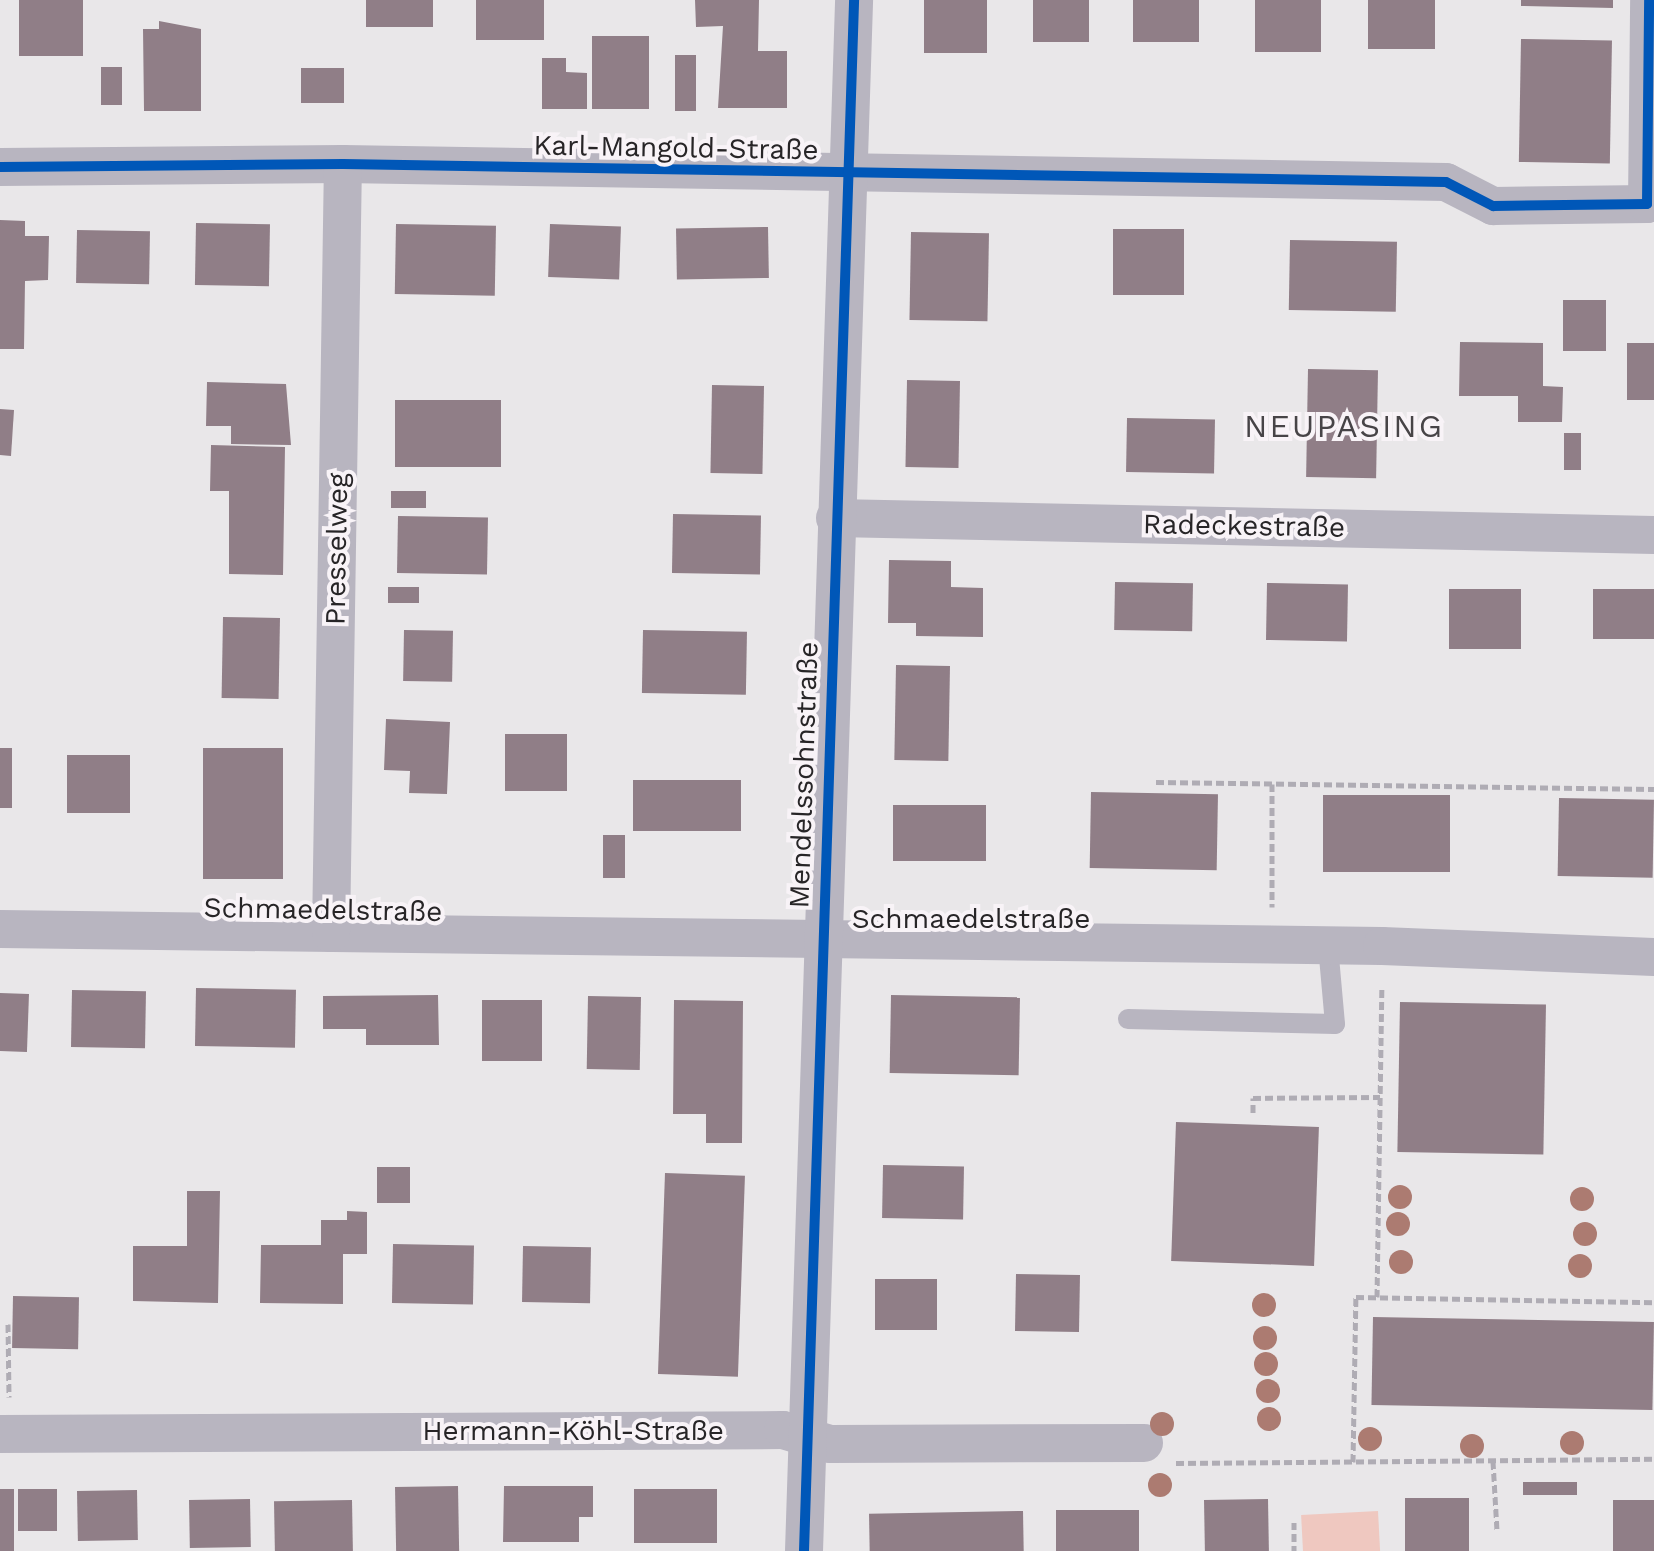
<!DOCTYPE html>
<meta charset="utf-8">
<style>
body{margin:0}
#map{position:relative;width:1654px;height:1551px;overflow:hidden;background:#e9e7e9;font-family:"Work Sans",sans-serif}
div>[style]{position:absolute}
[style*='--x']{left:calc(var(--x)*1px);top:calc(var(--y)*1px);width:calc(var(--w)*1px);rotate:calc(var(--a)*1deg)}
.green>*{inset:0;background:#efc8c0;transform-origin:0 0}
.building>*{inset:0;background:#907e87;transform-origin:0 0}
.path>*{height:5px;margin-top:-2.5px;transform-origin:0;background:repeating-linear-gradient(90deg,#afacb4 0 8px,transparent 0 12px)}
.service>*{height:20px;margin:-10px;padding:0 10px;transform-origin:10px;border-radius:10px;background:#b8b5c0}
.minor>*{height:38px;margin:-19px;padding:0 19px;transform-origin:19px;border-radius:19px;background:#b8b5c0}
.cycleway>*{height:10px;margin:-5px;padding:0 5px;transform-origin:5px;border-radius:5px;background:#0057b8}
.trees>*{width:24px;height:24px;margin:-12px;border-radius:50%;background:#ac7b71}
span{translate:-50% -50%;white-space:nowrap;text-align:center;line-height:1.15;-webkit-text-stroke:8px #f8f3f7;paint-order:stroke}
.street-label{font-size:28px;color:#272527}
.quarter-label{font-size:32px;color:#474447;letter-spacing:2px}
</style>
<div id="map">
<div class="green">
<div style="left:1378px;top:1511px;width:40px;height:77px;rotate:87deg"></div>
</div>
<div class="building">
<div style="left:19px;top:0;width:64px;height:56px"></div>
<div style="left:366px;top:0;width:67px;height:27px"></div>
<div style="left:476px;top:0;width:68px;height:40px"></div>
<div style="clip-path:polygon(695px 0,759px 0,758px 51px,787px 51px,787px 108px,718px 108px,723px 26px,696px 27px)"></div>
<div style="left:924px;top:0;width:63px;height:53px"></div>
<div style="left:1033px;top:0;width:56px;height:42px"></div>
<div style="left:1133px;top:0;width:66px;height:42px"></div>
<div style="left:1255px;top:0;width:66px;height:52px"></div>
<div style="left:1368px;top:0;width:67px;height:49px"></div>
<div style="clip-path:polygon(1521px 0,1613px 0,1613px 8px,1521px 6px)"></div>
<div style="clip-path:polygon(159px 21px,201px 29px,201px 111px,144px 111px,143px 29px,159px 29px)"></div>
<div style="left:592px;top:36px;width:57px;height:73px"></div>
<div style="left:1521px;top:39px;width:91px;height:123px;rotate:1deg"></div>
<div style="left:675px;top:55px;width:21px;height:56px"></div>
<div style="clip-path:polygon(542px 58px,566px 58px,566px 72px,587px 73px,587px 109px,542px 109px)"></div>
<div style="left:101px;top:67px;width:21px;height:38px"></div>
<div style="left:301px;top:68px;width:43px;height:35px"></div>
<div style="clip-path:polygon(0 220px,25px 221px,25px 236px,49px 236px,48px 280px,25px 281px,24px 349px,0 349px)"></div>
<div style="left:196px;top:223px;width:74px;height:62px;rotate:1deg"></div>
<div style="left:396px;top:224px;width:100px;height:70px;rotate:1deg"></div>
<div style="left:550px;top:224px;width:71px;height:53px;rotate:2deg"></div>
<div style="left:768px;top:227px;width:51px;height:92px;rotate:89deg"></div>
<div style="left:1113px;top:229px;width:71px;height:66px"></div>
<div style="left:77px;top:230px;width:73px;height:53px;rotate:1deg"></div>
<div style="left:911px;top:232px;width:78px;height:88px;rotate:1deg"></div>
<div style="left:1290px;top:240px;width:107px;height:70px;rotate:1deg"></div>
<div style="left:1606px;top:300px;width:51px;height:43px;rotate:90deg"></div>
<div style="clip-path:polygon(1460px 342px,1543px 343px,1543px 386px,1563px 387px,1562px 422px,1518px 422px,1518px 396px,1459px 396px)"></div>
<div style="left:1627px;top:343px;width:27px;height:57px"></div>
<div style="left:1308px;top:369px;width:70px;height:108px;rotate:1deg"></div>
<div style="left:907px;top:380px;width:53px;height:87px;rotate:1deg"></div>
<div style="clip-path:polygon(207px 382px,286px 384px,291px 445px,231px 444px,231px 426px,206px 426px)"></div>
<div style="left:712px;top:385px;width:52px;height:88px;rotate:1deg"></div>
<div style="left:395px;top:400px;width:106px;height:67px"></div>
<div style="clip-path:polygon(0 409px,14px 410px,11px 456px,0 455px)"></div>
<div style="left:1127px;top:418px;width:88px;height:54px;rotate:1deg"></div>
<div style="left:1564px;top:433px;width:17px;height:37px"></div>
<div style="clip-path:polygon(211px 445px,285px 447px,283px 575px,229px 574px,229px 491px,210px 491px)"></div>
<div style="left:391px;top:491px;width:35px;height:17px"></div>
<div style="left:673px;top:514px;width:88px;height:59px;rotate:1deg"></div>
<div style="left:398px;top:516px;width:90px;height:57px;rotate:1deg"></div>
<div style="clip-path:polygon(889px 560px,951px 561px,951px 587px,983px 588px,983px 637px,916px 636px,916px 623px,888px 623px)"></div>
<div style="left:1115px;top:582px;width:78px;height:48px;rotate:1deg"></div>
<div style="left:1267px;top:583px;width:81px;height:57px;rotate:1deg"></div>
<div style="left:388px;top:587px;width:31px;height:16px"></div>
<div style="left:1449px;top:589px;width:72px;height:60px"></div>
<div style="left:1593px;top:589px;width:61px;height:50px"></div>
<div style="left:223px;top:617px;width:57px;height:81px;rotate:1deg"></div>
<div style="left:404px;top:630px;width:49px;height:51px;rotate:1deg"></div>
<div style="left:643px;top:630px;width:104px;height:63px;rotate:1deg"></div>
<div style="left:896px;top:665px;width:54px;height:95px;rotate:1deg"></div>
<div style="clip-path:polygon(386px 719px,450px 722px,447px 794px,409px 793px,410px 771px,384px 770px)"></div>
<div style="left:505px;top:734px;width:62px;height:57px"></div>
<div style="left:0;top:748px;width:12px;height:60px"></div>
<div style="left:203px;top:748px;width:80px;height:131px"></div>
<div style="left:130px;top:755px;width:58px;height:63px;rotate:90deg"></div>
<div style="left:633px;top:780px;width:108px;height:51px"></div>
<div style="left:1091px;top:792px;width:127px;height:76px;rotate:1deg"></div>
<div style="left:1323px;top:795px;width:127px;height:77px"></div>
<div style="left:1559px;top:798px;width:95px;height:78px;rotate:1deg"></div>
<div style="left:893px;top:805px;width:93px;height:56px"></div>
<div style="left:603px;top:835px;width:22px;height:43px"></div>
<div style="left:196px;top:988px;width:100px;height:58px;rotate:1deg"></div>
<div style="left:72px;top:990px;width:74px;height:57px;rotate:1deg"></div>
<div style="left:0;top:993px;width:29px;height:58px;rotate:2deg"></div>
<div style="clip-path:polygon(438px 995px,439px 1045px,366px 1045px,366px 1029px,323px 1029px,323px 996px)"></div>
<div style="left:891px;top:995px;width:129px;height:78px;rotate:1deg"></div>
<div style="left:588px;top:996px;width:53px;height:73px;rotate:1deg"></div>
<div style="left:482px;top:1000px;width:60px;height:61px"></div>
<div style="clip-path:polygon(674px 1000px,743px 1001px,742px 1143px,706px 1143px,706px 1114px,673px 1114px)"></div>
<div style="left:1400px;top:1002px;width:146px;height:150px;rotate:1deg"></div>
<div style="left:1176px;top:1122px;width:143px;height:139px;rotate:2deg"></div>
<div style="left:883px;top:1165px;width:81px;height:53px;rotate:1deg"></div>
<div style="left:377px;top:1167px;width:33px;height:36px"></div>
<div style="left:665px;top:1173px;width:80px;height:201px;rotate:2deg"></div>
<div style="clip-path:polygon(187px 1191px,220px 1191px,218px 1303px,133px 1301px,133px 1246px,187px 1246px)"></div>
<div style="clip-path:polygon(347px 1211px,367px 1212px,367px 1254px,343px 1254px,343px 1304px,260px 1303px,261px 1245px,321px 1245px,321px 1220px,347px 1220px)"></div>
<div style="left:393px;top:1244px;width:81px;height:59px;rotate:1deg"></div>
<div style="left:523px;top:1246px;width:68px;height:56px;rotate:1deg"></div>
<div style="left:1016px;top:1274px;width:64px;height:57px;rotate:1deg"></div>
<div style="left:875px;top:1279px;width:62px;height:51px"></div>
<div style="left:13px;top:1296px;width:66px;height:52px;rotate:1deg"></div>
<div style="left:1373px;top:1317px;width:281px;height:88px;rotate:1deg"></div>
<div style="left:1523px;top:1482px;width:54px;height:13px"></div>
<div style="left:458px;top:1486px;width:65px;height:63px;rotate:89deg"></div>
<div style="clip-path:polygon(504px 1486px,593px 1486px,593px 1517px,579px 1517px,579px 1542px,503px 1542px)"></div>
<div style="left:0;top:1489px;width:14px;height:62px"></div>
<div style="left:18px;top:1489px;width:39px;height:42px"></div>
<div style="left:634px;top:1489px;width:83px;height:54px"></div>
<div style="left:137px;top:1490px;width:50px;height:60px;rotate:89deg"></div>
<div style="left:1405px;top:1498px;width:64px;height:53px"></div>
<div style="left:250px;top:1499px;width:48px;height:61px;rotate:89deg"></div>
<div style="left:1268px;top:1499px;width:52px;height:64px;rotate:89deg"></div>
<div style="left:352px;top:1500px;width:51px;height:78px;rotate:89deg"></div>
<div style="left:1613px;top:1500px;width:41px;height:51px"></div>
<div style="left:1056px;top:1510px;width:83px;height:41px"></div>
<div style="left:1023px;top:1511px;width:40px;height:154px;rotate:89deg"></div>
</div>
<div class="path">
<div style="--x:1156;--y:782;--w:498;--a:0.8"></div>
<div style="--x:1272;--y:784;--w:123;--a:90"></div>
<div style="--x:1253;--y:1113;--w:15;--a:-90"></div>
<div style="--x:1253;--y:1098;--w:127;--a:-0.5"></div>
<div style="--x:1377;--y:1297;--w:311;--a:-89.1"></div>
<div style="--x:8;--y:1324;--w:73;--a:89.2"></div>
<div style="--x:1493;--y:1461;--w:70;--a:86.7"></div>
<div style="--x:1353;--y:1462;--w:165;--a:-89"></div>
<div style="--x:1356;--y:1297;--w:298;--a:1"></div>
<div style="--x:1176;--y:1463;--w:478;--a:-0.5"></div>
<div style="--x:1294;--y:1522;--w:29;--a:90"></div>
</div>
<div class="service">
<div style="--x:1128;--y:1019;--w:207;--a:1.4"></div>
<div style="--x:1335;--y:1024;--w:79;--a:-95.1"></div>
</div>
<div class="minor">
<div style="--x:0;--y:167;--w:343;--a:-0.5"></div>
<div style="--x:343;--y:164;--w:1103;--a:0.93"></div>
<div style="--x:1446;--y:182;--w:53;--a:27.1"></div>
<div style="--x:1493;--y:206;--w:154;--a:-0.7"></div>
<div style="--x:1647;--y:204;--w:204;--a:-89.4"></div>
<div style="--x:835;--y:518;--w:819;--a:1.19"></div>
<div style="--x:0;--y:929;--w:1382;--a:0.7"></div>
<div style="--x:1382;--y:946;--w:272;--a:2.3"></div>
<div style="--x:331;--y:933;--w:769;--a:-89.11"></div>
<div style="--x:0;--y:1434;--w:783;--a:-0.29"></div>
<div style="--x:783;--y:1430;--w:49;--a:16.6"></div>
<div style="--x:830;--y:1444;--w:314;--a:-0.2"></div>
<div style="--x:804;--y:1551;--w:1552;--a:-88.15"></div>
</div>
<div class="cycleway">
<div style="--x:0;--y:167;--w:343;--a:-0.5"></div>
<div style="--x:343;--y:164;--w:1103;--a:0.93"></div>
<div style="--x:1446;--y:182;--w:53;--a:27.1"></div>
<div style="--x:1493;--y:206;--w:154;--a:-0.7"></div>
<div style="--x:1647;--y:204;--w:204;--a:-89.4"></div>
<div style="--x:804;--y:1551;--w:1552;--a:-88.15"></div>
</div>
<div class="trees">
<div style="left:1400px;top:1197px"></div>
<div style="left:1582px;top:1199px"></div>
<div style="left:1398px;top:1224px"></div>
<div style="left:1585px;top:1234px"></div>
<div style="left:1401px;top:1262px"></div>
<div style="left:1580px;top:1266px"></div>
<div style="left:1264px;top:1305px"></div>
<div style="left:1265px;top:1338px"></div>
<div style="left:1266px;top:1364px"></div>
<div style="left:1268px;top:1391px"></div>
<div style="left:1269px;top:1419px"></div>
<div style="left:1162px;top:1424px"></div>
<div style="left:1370px;top:1439px"></div>
<div style="left:1572px;top:1443px"></div>
<div style="left:1472px;top:1446px"></div>
<div style="left:1160px;top:1485px"></div>
</div>
<div class="street-label">
<span style="left:676px;top:148px;rotate:1deg">Karl-Mangold-Straße</span>
<span style="left:1244px;top:526px;rotate:1deg">Radeckestraße</span>
<span style="left:337px;top:549px;rotate:-89deg">Presselweg</span>
<span style="left:804px;top:775px;rotate:-88deg">Mendelssohnstraße</span>
<span style="left:323px;top:910px;rotate:1deg">Schmaedelstraße</span>
<span style="left:971px;top:919px">Schmaedelstraße</span>
<span style="left:573px;top:1431px">Hermann-Köhl-Straße</span>
</div>
<div class="quarter-label">
<span style="left:1344px;top:426px">NEUPASING</span>
</div>
</div>
